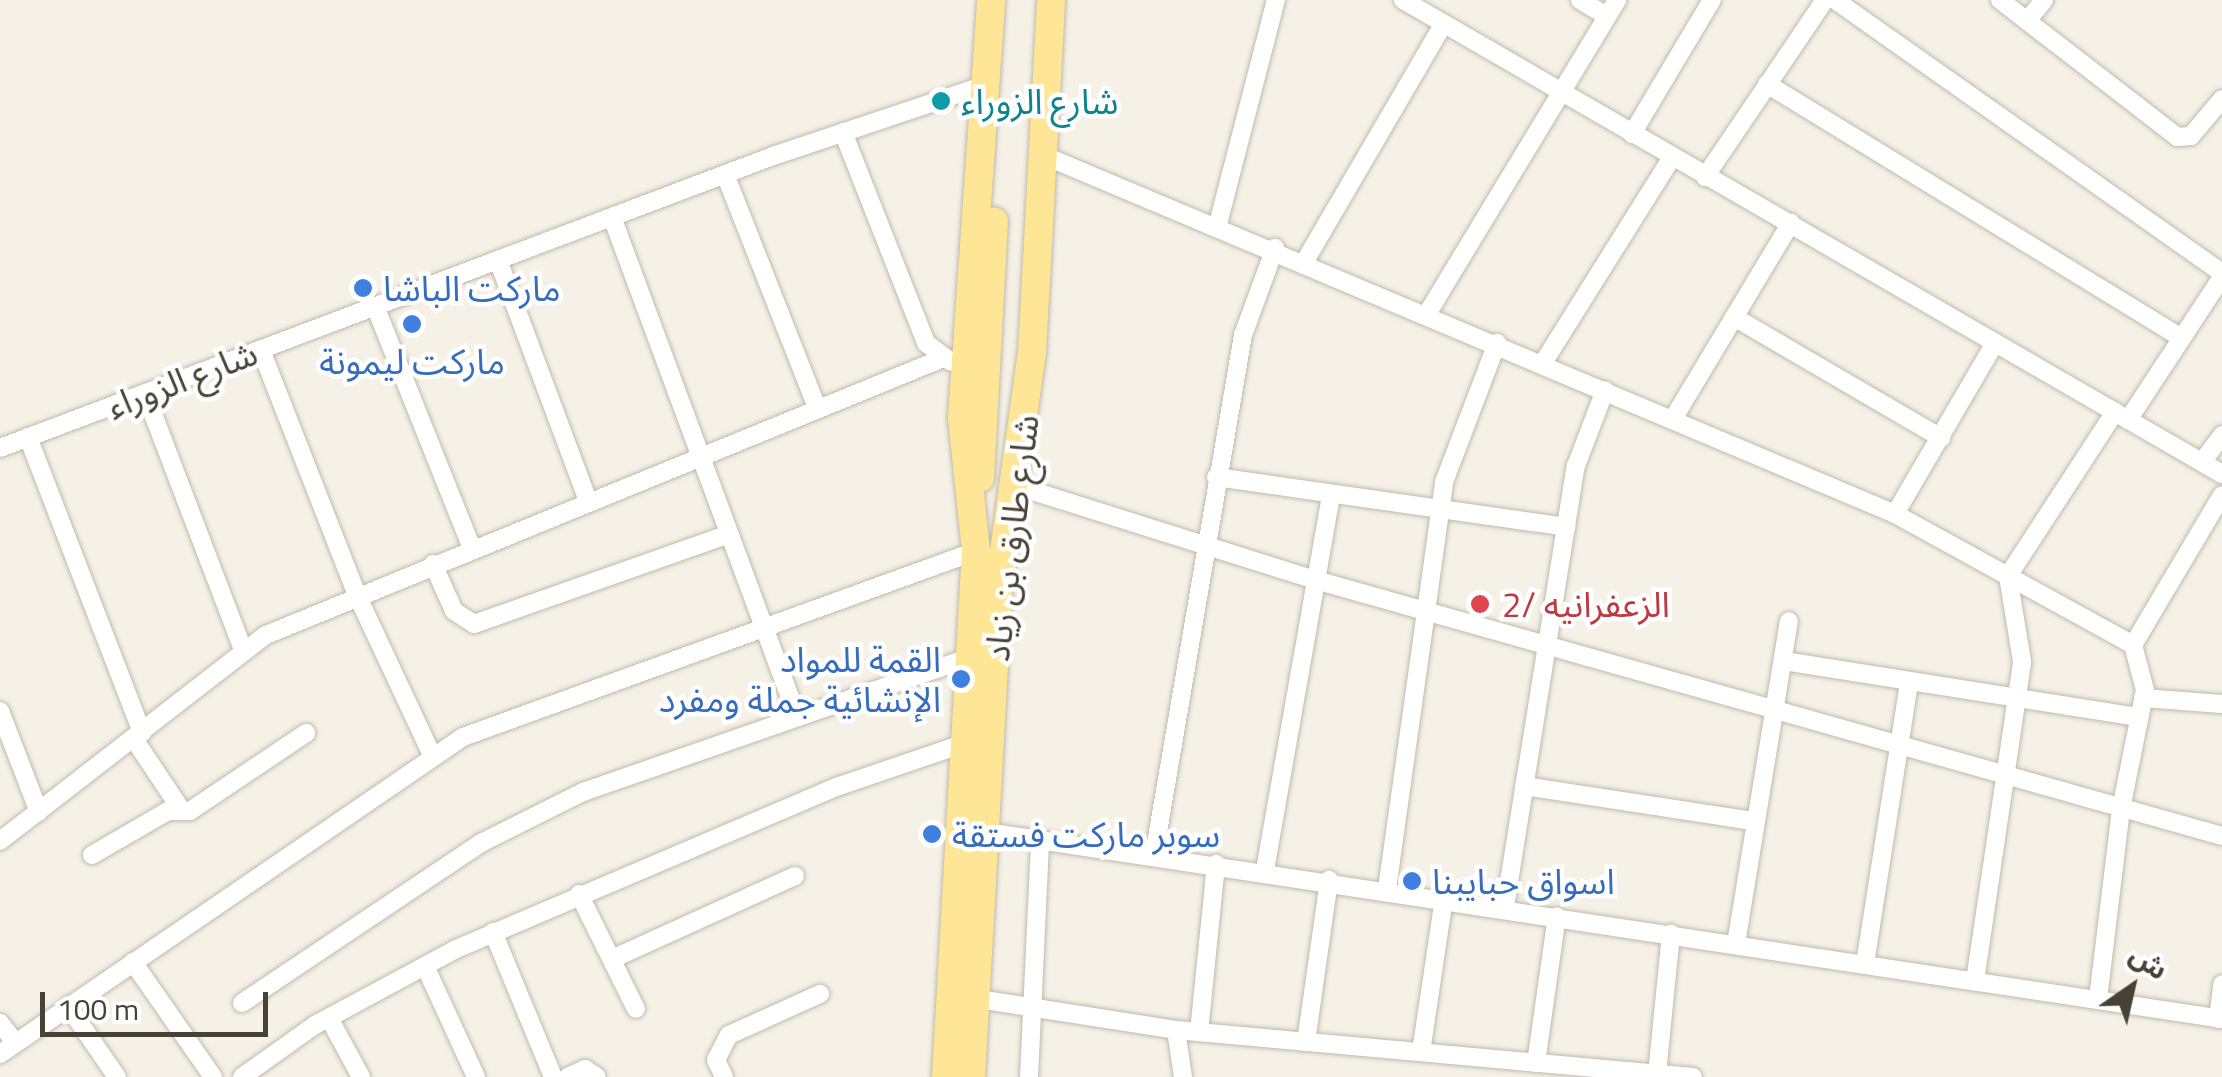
<!DOCTYPE html>
<meta charset="utf-8">
<style>
body{margin:0}
#map{position:relative;width:2222px;height:1077px;overflow:hidden;background:#f5f1e7;font-family:"Titillium Web","Noto Sans Arabic",sans-serif}
div>[style]{position:absolute}
[style*='--x']{left:calc(var(--x)*1px);top:calc(var(--y)*1px);width:calc(var(--w)*1px);rotate:calc(var(--a)*1deg)}
.roads{filter:drop-shadow(0 0 2px #c1baa9) drop-shadow(0 0 2px #c1baa9)}
.street>*{height:18px;margin:-9px;padding:0 9px;transform-origin:9px;border-radius:9px;background:#fff}
.primary>*{height:28px;margin:-14px;padding:0 14px;transform-origin:14px;border-radius:14px;background:#ffe696}
.dots>*{width:28px;height:28px;translate:-50% -50%;box-sizing:border-box;border:5px solid #fff;border-radius:50%}
span{translate:-50% -50%;white-space:nowrap;text-align:center;line-height:1.15;-webkit-text-stroke:9px #fff;paint-order:stroke}
.culture-label{font-size:35px;color:#0d838f}
.left{translate:0 -50%;text-align:left}
.shop-label{font-size:35px;color:#366cbe}
.right{translate:-100% -50%;text-align:right}
.street-label{font-size:35px;color:#484236}
.health-label{font-size:35px;color:#be3a42}
.north{position:absolute;left:2082px;top:937px;width:100px;height:100px;-webkit-text-stroke:8px #fff;paint-order:stroke;rotate:34deg;font-size:28px;font-weight:700;line-height:40px;text-align:center;color:#484236}
.north::after{content:'';display:block;margin:auto;width:35px;height:45px;background:#484236;clip-path:polygon(50% 0,100% 100%,50% 72%,0 100%)}
.scale{position:absolute;left:40px;top:992px;width:228px;height:45px;box-sizing:border-box;border:5px solid #484236;border-top:0;padding-left:12px;font-size:30px;line-height:35px;white-space:nowrap;color:#484236;-webkit-text-stroke:8px #fff;paint-order:stroke}
</style>
<div id="map">
<div class="roads">
<div class="street">
<div style="--x:1403;--y:0;--w:946;--a:30.06"></div>
<div style="--x:1580;--y:0;--w:31;--a:31"></div>
<div style="--x:1835;--y:0;--w:474;--a:35.2"></div>
<div style="--x:2000;--y:0;--w:224;--a:37.7"></div>
<div style="--x:2177;--y:137;--w:14;--a:-4"></div>
<div style="--x:2191;--y:136;--w:48;--a:-50"></div>
<div style="--x:2027;--y:21;--w:27;--a:-51"></div>
<div style="--x:1767;--y:84;--w:486;--a:31.5"></div>
<div style="--x:843;--y:132;--w:227;--a:68.5"></div>
<div style="--x:926;--y:343;--w:31;--a:37"></div>
<div style="--x:1632;--y:134;--w:156;--a:-59.2"></div>
<div style="--x:1038;--y:153;--w:930;--a:22.84"></div>
<div style="--x:1895;--y:514;--w:272;--a:28.8"></div>
<div style="--x:2133;--y:645;--w:47;--a:75.1"></div>
<div style="--x:2145;--y:690;--w:121;--a:101.4"></div>
<div style="--x:2121;--y:809;--w:192;--a:96.9"></div>
<div style="--x:725;--y:174;--w:251;--a:68.5"></div>
<div style="--x:1705;--y:177;--w:214;--a:-55.9"></div>
<div style="--x:612;--y:217;--w:532;--a:69.66"></div>
<div style="--x:1218;--y:224;--w:231;--a:-75.5"></div>
<div style="--x:498;--y:260;--w:257;--a:69.5"></div>
<div style="--x:1305;--y:261;--w:273;--a:-59.7"></div>
<div style="--x:375;--y:306;--w:261;--a:68.2"></div>
<div style="--x:1427;--y:314;--w:367;--a:-58.8"></div>
<div style="--x:1734;--y:317;--w:240;--a:30.3"></div>
<div style="--x:261;--y:350;--w:263;--a:68.6"></div>
<div style="--x:357;--y:595;--w:177;--a:64.9"></div>
<div style="--x:1543;--y:363;--w:243;--a:-57.9"></div>
<div style="--x:145;--y:393;--w:275;--a:69.1"></div>
<div style="--x:1673;--y:419;--w:229;--a:-59"></div>
<div style="--x:2128;--y:420;--w:171;--a:-56.7"></div>
<div style="--x:28;--y:437;--w:317;--a:68.9"></div>
<div style="--x:0;--y:448;--w:826;--a:-20.69"></div>
<div style="--x:773;--y:156;--w:224;--a:-18.5"></div>
<div style="--x:2202;--y:462;--w:34;--a:-53"></div>
<div style="--x:1216;--y:477;--w:354;--a:8.1"></div>
<div style="--x:1017;--y:486;--w:317;--a:17.5"></div>
<div style="--x:1319;--y:581;--w:938;--a:15.77"></div>
<div style="--x:1895;--y:514;--w:198;--a:-59.7"></div>
<div style="--x:433;--y:564;--w:51;--a:65.9"></div>
<div style="--x:454;--y:611;--w:24;--a:33"></div>
<div style="--x:474;--y:624;--w:270;--a:-19.4"></div>
<div style="--x:2133;--y:645;--w:174;--a:-59.3"></div>
<div style="--x:1784;--y:661;--w:359;--a:9"></div>
<div style="--x:2143;--y:698;--w:79;--a:4.3"></div>
<div style="--x:0;--y:711;--w:108;--a:68.9"></div>
<div style="--x:134;--y:739;--w:83;--a:56.3"></div>
<div style="--x:1524;--y:786;--w:233;--a:8.7"></div>
<div style="--x:986;--y:832;--w:1250;--a:8.6"></div>
<div style="--x:0;--y:841;--w:336;--a:-37.8"></div>
<div style="--x:266;--y:635;--w:729;--a:-22.24"></div>
<div style="--x:92;--y:855;--w:88;--a:-30.1"></div>
<div style="--x:168;--y:811;--w:22;--a:0"></div>
<div style="--x:190;--y:811;--w:140;--a:-33.9"></div>
<div style="--x:1154;--y:855;--w:528;--a:-80.29"></div>
<div style="--x:1243;--y:335;--w:93;--a:-69.8"></div>
<div style="--x:1265;--y:870;--w:380;--a:-80"></div>
<div style="--x:1387;--y:889;--w:411;--a:-82"></div>
<div style="--x:1444;--y:482;--w:149;--a:-69.1"></div>
<div style="--x:579;--y:894;--w:128;--a:63.6"></div>
<div style="--x:1505;--y:907;--w:447;--a:-80.9"></div>
<div style="--x:1576;--y:466;--w:81;--a:-69.1"></div>
<div style="--x:493;--y:932;--w:157;--a:67.5"></div>
<div style="--x:1736;--y:944;--w:327;--a:-80.7"></div>
<div style="--x:612;--y:959;--w:201;--a:-24.4"></div>
<div style="--x:133;--y:962;--w:140;--a:55.2"></div>
<div style="--x:1865;--y:964;--w:283;--a:-81.1"></div>
<div style="--x:425;--y:966;--w:122;--a:65.3"></div>
<div style="--x:1975;--y:981;--w:323;--a:-81.6"></div>
<div style="--x:2022;--y:661;--w:86;--a:-99.4"></div>
<div style="--x:2008;--y:576;--w:196;--a:-56.9"></div>
<div style="--x:972;--y:998;--w:206;--a:8.9"></div>
<div style="--x:1176;--y:1030;--w:519;--a:5.19"></div>
<div style="--x:242;--y:1003;--w:288;--a:-33.8"></div>
<div style="--x:481;--y:843;--w:114;--a:-26.6"></div>
<div style="--x:583;--y:792;--w:410;--a:-19.2"></div>
<div style="--x:68;--y:1006;--w:86;--a:55.4"></div>
<div style="--x:329;--y:1018;--w:67;--a:61.5"></div>
<div style="--x:2218;--y:1019;--w:35;--a:-83"></div>
<div style="--x:0;--y:1023;--w:24;--a:52"></div>
<div style="--x:1176;--y:1030;--w:48;--a:81.5"></div>
<div style="--x:1199;--y:1032;--w:169;--a:-84.2"></div>
<div style="--x:1306;--y:1042;--w:164;--a:-81.9"></div>
<div style="--x:1421;--y:1052;--w:155;--a:-81.5"></div>
<div style="--x:0;--y:1054;--w:561;--a:-34.4"></div>
<div style="--x:463;--y:737;--w:546;--a:-19.93"></div>
<div style="--x:1536;--y:1063;--w:148;--a:-81.9"></div>
<div style="--x:1657;--y:1074;--w:141;--a:-84.3"></div>
<div style="--x:242;--y:1077;--w:90;--a:-35.5"></div>
<div style="--x:315;--y:1025;--w:158;--a:-28.3"></div>
<div style="--x:454;--y:950;--w:418;--a:-23.1"></div>
<div style="--x:839;--y:786;--w:133;--a:-18.8"></div>
<div style="--x:568;--y:1077;--w:19;--a:-25"></div>
<div style="--x:585;--y:1069;--w:14;--a:34"></div>
<div style="--x:724;--y:1077;--w:19;--a:-115"></div>
<div style="--x:716;--y:1060;--w:28;--a:-63"></div>
<div style="--x:729;--y:1035;--w:100;--a:-24.3"></div>
<div style="--x:1029;--y:1077;--w:237;--a:-87.3"></div>
</div>
<div class="primary">
<div style="--x:980;--y:478;--w:257;--a:-86.9"></div>
<div style="--x:946;--y:1077;--w:527;--a:-86.74"></div>
<div style="--x:976;--y:551;--w:134;--a:-96"></div>
<div style="--x:962;--y:418;--w:419;--a:-86"></div>
<div style="--x:971;--y:1077;--w:484;--a:-86.8"></div>
<div style="--x:998;--y:594;--w:243;--a:-82"></div>
<div style="--x:1032;--y:353;--w:354;--a:-86.9"></div>
</div>
</div>
<div class="dots">
<div style="left:941px;top:101px;background:#0f9aa8"></div>
<div style="left:363px;top:288px;background:#3f7fe0"></div>
<div style="left:412px;top:324px;background:#3f7fe0"></div>
<div style="left:1480px;top:604px;background:#e0444e"></div>
<div style="left:961px;top:679px;background:#3f7fe0"></div>
<div style="left:932px;top:834px;background:#3f7fe0"></div>
<div style="left:1412px;top:881px;background:#3f7fe0"></div>
</div>
<div class="culture-label">
<span class="left" style="left:961px;top:101px">شارع الزوراء</span>
</div>
<div class="shop-label">
<span class="left" style="left:383px;top:288px">ماركت الباشا</span>
<span style="left:412px;top:361px">ماركت ليمونة</span>
<span class="right" style="left:941px;top:679px">القمة للمواد<br>الإنشائية جملة ومفرد</span>
<span class="left" style="left:952px;top:834px">سوبر ماركت فستقة</span>
<span class="left" style="left:1432px;top:881px">اسواق حبايبنا</span>
</div>
<div class="street-label">
<span style="left:182px;top:379px;rotate:-21deg">شارع الزوراء</span>
<span style="left:1011px;top:538px;rotate:-83deg">شارع طارق بن زياد</span>
</div>
<div class="health-label">
<span class="left" style="left:1502px;top:604px">الزعفرانيه /2</span>
</div>
<div class="north">ش</div>
<div class="scale">100 m</div>
</div>
